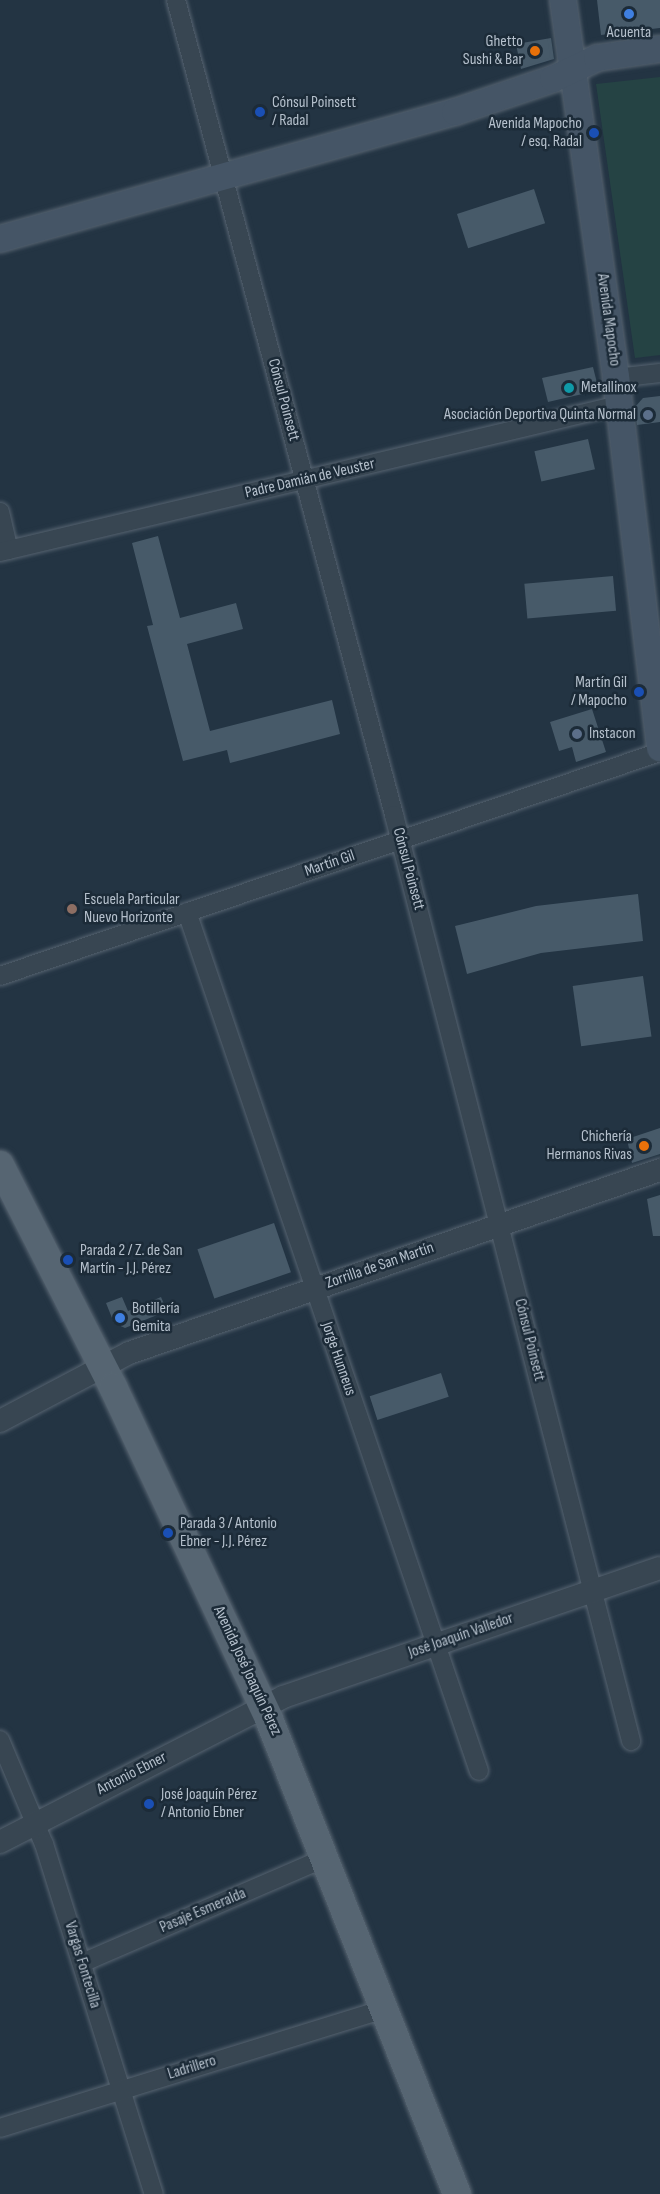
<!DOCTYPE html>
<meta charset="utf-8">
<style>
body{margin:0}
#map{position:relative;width:660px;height:2194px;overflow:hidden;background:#233443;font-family:"Sofia Sans Condensed",sans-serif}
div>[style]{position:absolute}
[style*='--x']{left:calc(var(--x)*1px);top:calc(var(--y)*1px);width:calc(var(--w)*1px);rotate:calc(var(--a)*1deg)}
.green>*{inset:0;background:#254344}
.building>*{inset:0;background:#475a69;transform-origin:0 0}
.roads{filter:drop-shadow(0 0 2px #566370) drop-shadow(0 0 2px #566370)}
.minor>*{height:18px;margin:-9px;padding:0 9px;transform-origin:9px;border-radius:9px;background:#384652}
.tertiary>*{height:22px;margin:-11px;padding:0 11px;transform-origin:11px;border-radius:11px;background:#384652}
.secondary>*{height:26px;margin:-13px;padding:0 13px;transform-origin:13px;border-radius:13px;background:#455566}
.primary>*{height:28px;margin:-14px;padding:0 14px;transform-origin:14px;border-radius:14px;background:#566572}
.dots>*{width:16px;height:16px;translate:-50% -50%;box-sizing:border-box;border:3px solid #1c2b38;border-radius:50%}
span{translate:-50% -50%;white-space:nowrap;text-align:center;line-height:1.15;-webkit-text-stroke:5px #1c2b38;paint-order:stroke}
.poi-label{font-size:16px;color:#b5c0cc}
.right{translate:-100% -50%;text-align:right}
.left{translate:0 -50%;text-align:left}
.street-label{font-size:16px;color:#b5c0cc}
</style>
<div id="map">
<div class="green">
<div style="clip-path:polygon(660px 77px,660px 355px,635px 358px,596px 84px)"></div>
</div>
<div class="building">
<div style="clip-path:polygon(597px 0,660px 0,660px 28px,601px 35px)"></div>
<div style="clip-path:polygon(551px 38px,554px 59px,521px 69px,516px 44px)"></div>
<div style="left:534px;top:189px;width:36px;height:81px;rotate:72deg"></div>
<div style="clip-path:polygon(593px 367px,597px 383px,591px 392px,548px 402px,542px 378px)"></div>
<div style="clip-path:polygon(660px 396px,660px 422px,637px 425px,635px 407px,643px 398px)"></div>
<div style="left:588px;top:439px;width:31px;height:55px;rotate:77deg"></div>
<div style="clip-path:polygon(158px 536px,180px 618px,236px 603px,243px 629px,187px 644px,210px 731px,332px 700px,340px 734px,230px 763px,227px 750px,183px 761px,147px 626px,153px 625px,132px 543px)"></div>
<div style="left:613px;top:576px;width:35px;height:89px;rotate:85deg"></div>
<div style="clip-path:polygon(592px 709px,606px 752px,576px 762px,572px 747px,559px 751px,550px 722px)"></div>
<div style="clip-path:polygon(638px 894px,643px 941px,541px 953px,467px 974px,455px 926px,536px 906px)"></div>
<div style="left:643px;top:976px;width:61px;height:71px;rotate:82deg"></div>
<div style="clip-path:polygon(660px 1128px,660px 1154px,632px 1163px,627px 1139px)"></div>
<div style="clip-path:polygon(660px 1195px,660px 1236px,653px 1236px,647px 1199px)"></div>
<div style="left:274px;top:1223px;width:52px;height:81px;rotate:71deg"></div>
<div style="clip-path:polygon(122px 1297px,128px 1311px,161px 1297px,167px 1311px,125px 1328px,114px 1323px,106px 1303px)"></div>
<div style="left:441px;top:1373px;width:25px;height:75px;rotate:72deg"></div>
</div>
<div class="roads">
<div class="minor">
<div style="--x:176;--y:0;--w:844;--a:75.02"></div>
<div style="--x:394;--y:815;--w:956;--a:75.64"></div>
<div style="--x:616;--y:378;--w:44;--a:-6.5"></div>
<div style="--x:0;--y:512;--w:39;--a:77"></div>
<div style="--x:0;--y:552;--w:636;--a:-13.36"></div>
<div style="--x:187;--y:912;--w:907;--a:71.23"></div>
<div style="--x:0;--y:976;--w:697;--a:-18.75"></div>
<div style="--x:0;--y:1740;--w:113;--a:67.1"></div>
<div style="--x:44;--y:1844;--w:367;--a:72.6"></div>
<div style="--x:82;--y:1963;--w:265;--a:-23.4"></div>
<div style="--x:0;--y:2128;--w:403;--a:-17.2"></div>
</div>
<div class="tertiary">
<div style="--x:0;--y:1421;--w:146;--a:-27.8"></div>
<div style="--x:129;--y:1353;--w:562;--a:-19.02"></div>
<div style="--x:0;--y:1842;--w:318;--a:-27.1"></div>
<div style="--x:283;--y:1697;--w:398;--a:-18.9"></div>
</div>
<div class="secondary">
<div style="--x:563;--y:0;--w:382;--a:82"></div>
<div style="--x:616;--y:378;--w:373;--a:83.2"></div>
<div style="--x:0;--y:239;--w:472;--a:-15.6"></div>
<div style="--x:455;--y:112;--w:103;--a:-18.6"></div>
<div style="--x:553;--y:79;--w:49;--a:-25.5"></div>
<div style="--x:597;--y:58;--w:64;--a:-8.1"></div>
</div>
<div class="primary">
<div style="--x:0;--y:1165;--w:249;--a:63"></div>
<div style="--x:113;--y:1387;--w:367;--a:64.8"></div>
<div style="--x:269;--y:1719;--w:511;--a:68.41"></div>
</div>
</div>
<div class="dots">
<div style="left:629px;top:14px;background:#3f7fe0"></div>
<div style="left:535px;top:51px;background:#e8710a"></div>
<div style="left:260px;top:112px;background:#1a4fb4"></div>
<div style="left:594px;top:133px;background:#1a4fb4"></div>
<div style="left:569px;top:388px;background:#0f9aa8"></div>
<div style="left:648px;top:415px;background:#5c6f8a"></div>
<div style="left:639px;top:692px;background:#1a4fb4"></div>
<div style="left:577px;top:734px;background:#5c6f8a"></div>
<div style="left:72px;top:909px;background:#8d6e63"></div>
<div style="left:644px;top:1146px;background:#e8710a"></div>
<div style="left:68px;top:1260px;background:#1a4fb4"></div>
<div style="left:120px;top:1318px;background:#3f7fe0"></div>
<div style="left:168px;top:1533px;background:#1a4fb4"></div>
<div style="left:149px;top:1804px;background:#1a4fb4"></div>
</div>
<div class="poi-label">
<span style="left:629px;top:33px">Acuenta</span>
<span class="right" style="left:523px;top:51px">Ghetto<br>Sushi &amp; Bar</span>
<span class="left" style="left:272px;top:112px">Cónsul Poinsett<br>/ Radal</span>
<span class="right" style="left:582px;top:133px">Avenida Mapocho<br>/ esq. Radal</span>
<span class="left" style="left:581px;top:388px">Metallinox</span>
<span class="right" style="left:636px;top:415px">Asociación Deportiva Quinta Normal</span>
<span class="right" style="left:627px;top:692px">Martín Gil<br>/ Mapocho</span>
<span class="left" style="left:589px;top:734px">Instacon</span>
<span class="left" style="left:84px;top:909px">Escuela Particular<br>Nuevo Horizonte</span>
<span class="right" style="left:632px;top:1146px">Chichería<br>Hermanos Rivas</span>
<span class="left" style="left:80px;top:1260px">Parada 2 / Z. de San<br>Martín - J.J. Pérez</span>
<span class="left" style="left:132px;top:1318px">Botillería<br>Gemita</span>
<span class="left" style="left:180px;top:1533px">Parada 3 / Antonio<br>Ebner - J.J. Pérez</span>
<span class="left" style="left:161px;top:1804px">José Joaquín Pérez<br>/ Antonio Ebner</span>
</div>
<div class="street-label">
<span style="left:608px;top:320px;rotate:82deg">Avenida Mapocho</span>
<span style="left:283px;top:400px;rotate:75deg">Cónsul Poinsett</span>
<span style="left:310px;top:479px;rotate:-13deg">Padre Damián de Veuster</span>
<span style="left:330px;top:864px;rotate:-19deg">Martín Gil</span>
<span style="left:408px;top:869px;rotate:75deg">Cónsul Poinsett</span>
<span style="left:380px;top:1266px;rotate:-19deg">Zorrilla de San Martín</span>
<span style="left:529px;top:1340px;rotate:76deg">Cónsul Poinsett</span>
<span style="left:338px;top:1359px;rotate:71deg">Jorge Hunneus</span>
<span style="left:461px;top:1636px;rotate:-19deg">José Joaquín Valledor</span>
<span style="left:247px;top:1671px;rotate:65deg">Avenida José Joaquín Pérez</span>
<span style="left:132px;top:1774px;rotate:-27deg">Antonio Ebner</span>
<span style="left:203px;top:1911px;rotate:-23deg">Pasaje Esmeralda</span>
<span style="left:82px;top:1965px;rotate:73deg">Vargas Fontecilla</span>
<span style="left:192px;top:2068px;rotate:-17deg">Ladrillero</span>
</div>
</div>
